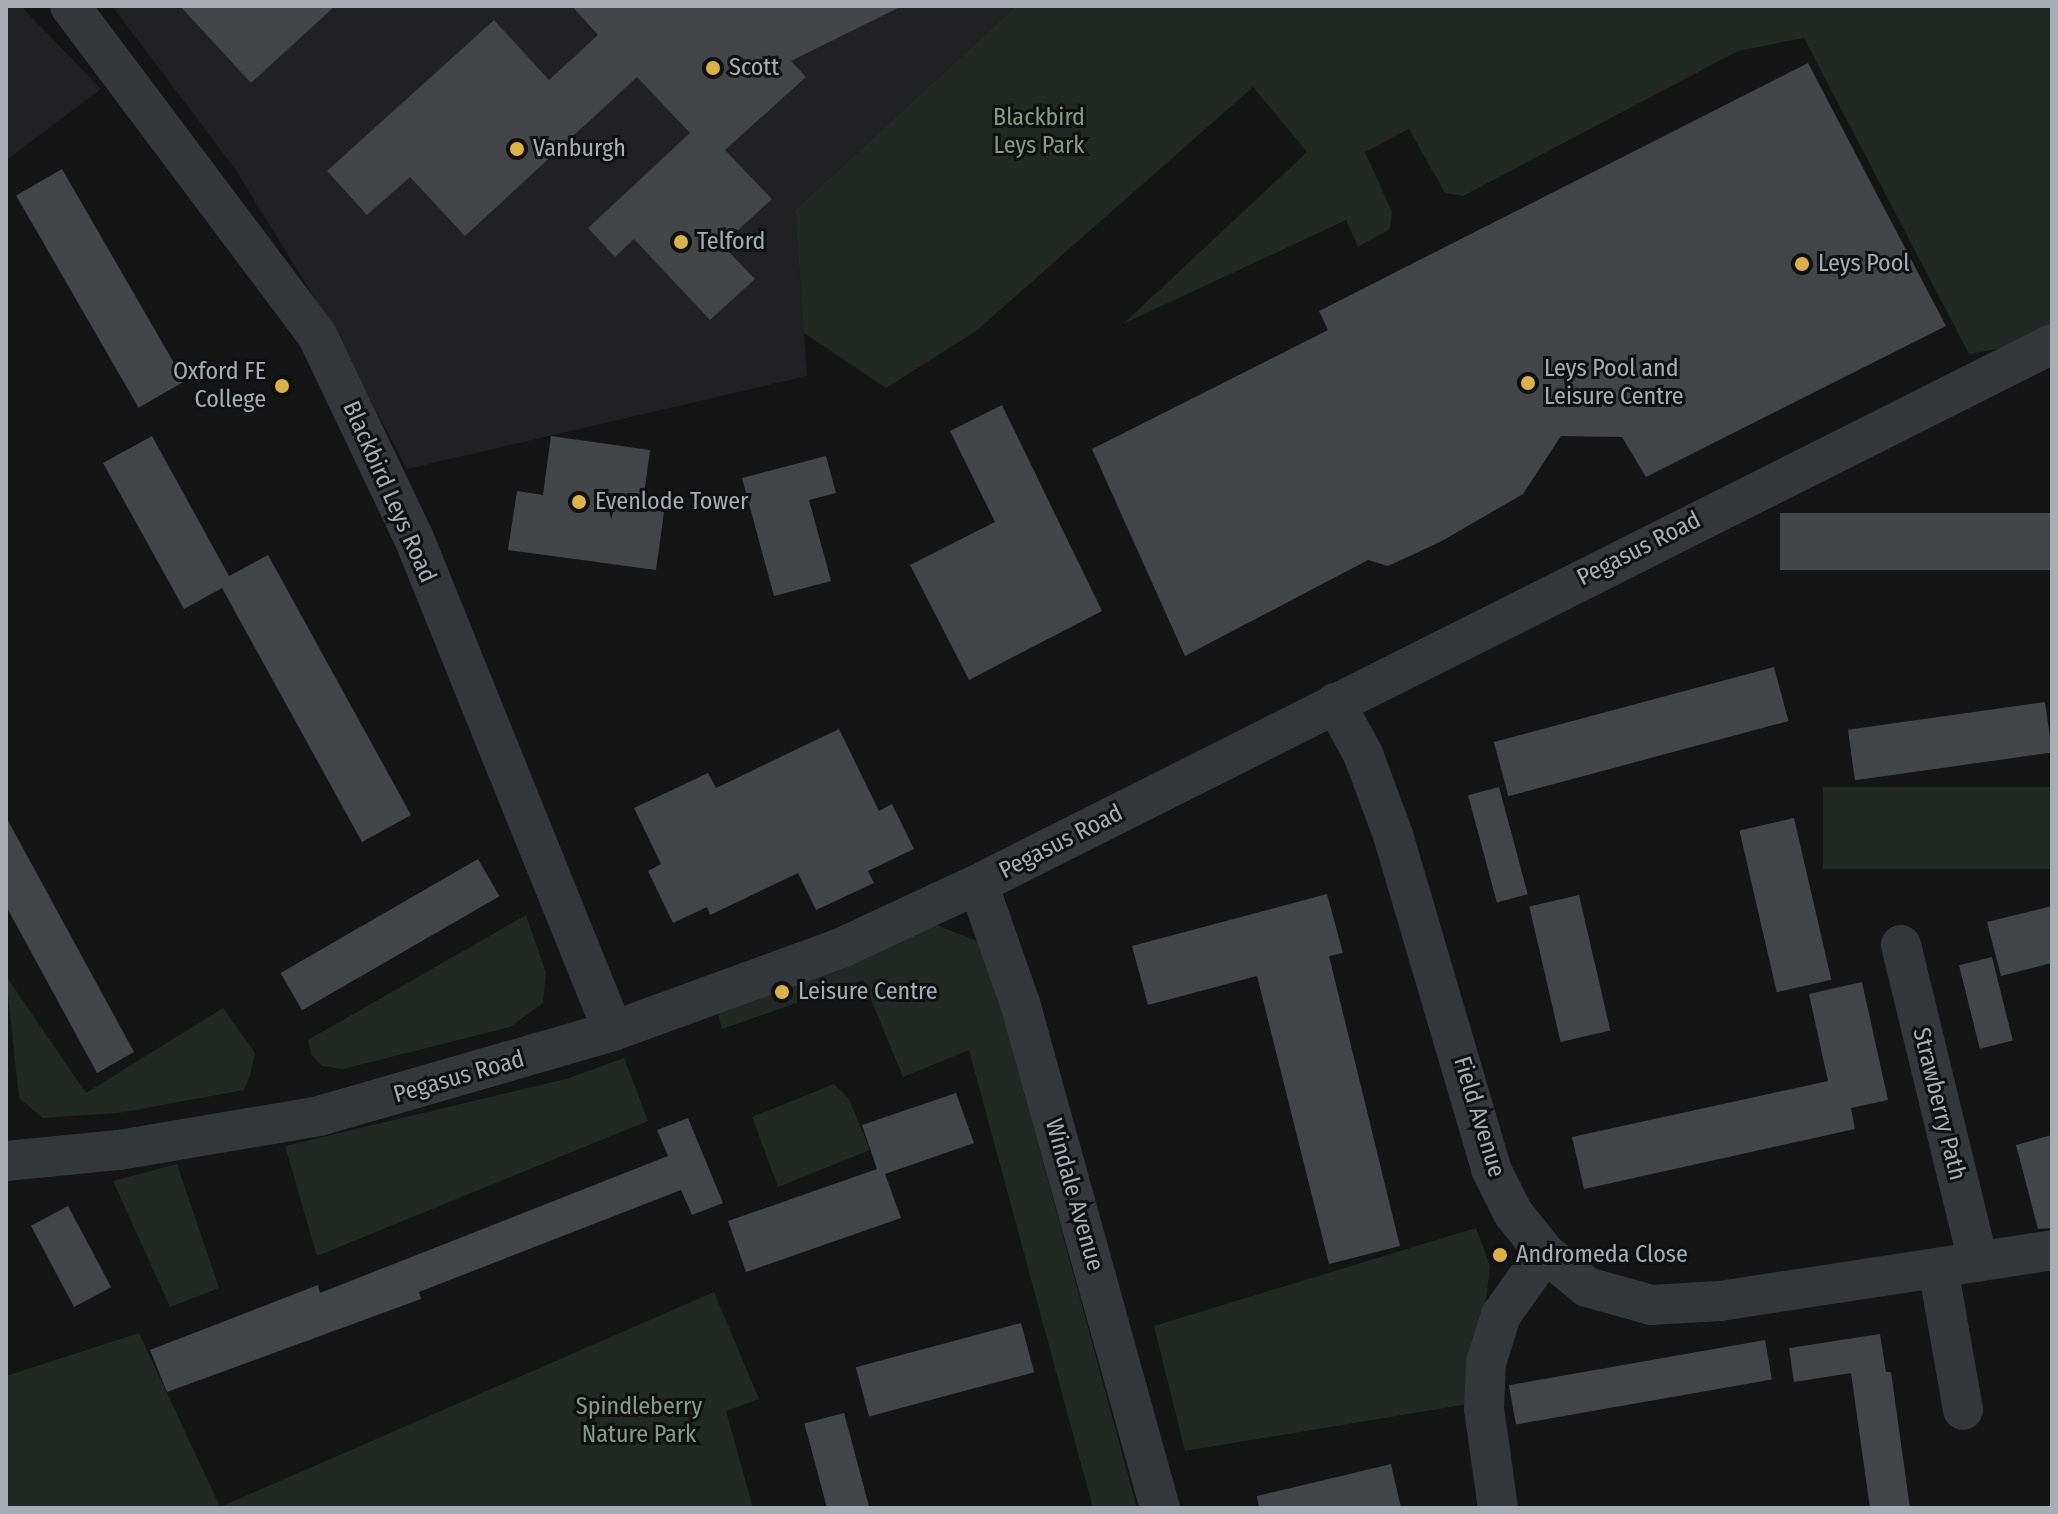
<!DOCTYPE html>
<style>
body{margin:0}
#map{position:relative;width:2058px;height:1514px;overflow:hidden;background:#151516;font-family:"Fira Sans Condensed",sans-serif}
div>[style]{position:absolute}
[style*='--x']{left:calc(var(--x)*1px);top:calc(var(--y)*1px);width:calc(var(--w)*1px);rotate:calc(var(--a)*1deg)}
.built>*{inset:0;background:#212123}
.green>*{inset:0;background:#222823;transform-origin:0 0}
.building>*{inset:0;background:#444549;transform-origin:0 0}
.minor>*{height:40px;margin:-20px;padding:0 20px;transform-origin:20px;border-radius:20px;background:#36373b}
.dots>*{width:22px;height:22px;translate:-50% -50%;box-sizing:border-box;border:4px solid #101011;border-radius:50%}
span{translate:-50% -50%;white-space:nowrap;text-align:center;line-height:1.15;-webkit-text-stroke:6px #101011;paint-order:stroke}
.poi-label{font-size:24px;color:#a8acb5}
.left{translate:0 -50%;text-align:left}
.right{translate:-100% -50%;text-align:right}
.park-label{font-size:24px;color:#829e85}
.street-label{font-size:24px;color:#a8acb5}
.frame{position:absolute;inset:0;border:8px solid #a8acb5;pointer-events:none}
</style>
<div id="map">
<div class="built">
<div style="clip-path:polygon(6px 6px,21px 6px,101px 89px,8px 159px)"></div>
<div style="clip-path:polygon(112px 6px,1016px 6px,795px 210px,807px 376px,407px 469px,324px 313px,235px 169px)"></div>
</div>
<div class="green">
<div style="clip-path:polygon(1016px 6px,2052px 6px,2052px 339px,1969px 354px,1804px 38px,1738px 51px,1463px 196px,1445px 193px,1409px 129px,1365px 152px,1392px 212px,1390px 229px,1358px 247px,1346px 220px,1123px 324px,1307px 152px,1253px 87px,976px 331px,886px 388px,804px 333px,795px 210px)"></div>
<div style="left:2052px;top:787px;width:82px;height:229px;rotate:90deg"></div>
<div style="clip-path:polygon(526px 915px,546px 973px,543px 1003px,510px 1027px,343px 1069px,322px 1066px,311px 1054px,308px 1040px)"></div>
<div style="clip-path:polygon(934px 924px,979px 942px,988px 960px,1137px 1508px,1093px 1508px,969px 1050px,903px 1077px,863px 980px,722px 1029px,717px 1011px)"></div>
<div style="clip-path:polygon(6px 976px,86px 1093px,223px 1008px,255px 1053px,250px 1076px,244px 1090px,118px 1113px,43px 1118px,19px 1098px)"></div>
<div style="clip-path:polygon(624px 1058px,648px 1121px,317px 1256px,285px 1146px,566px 1079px)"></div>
<div style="clip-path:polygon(834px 1084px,849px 1099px,870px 1150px,778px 1187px,752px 1117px)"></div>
<div style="clip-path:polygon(177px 1164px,219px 1288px,170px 1307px,113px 1181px)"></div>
<div style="clip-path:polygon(1476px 1228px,1490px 1266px,1474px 1403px,1185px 1451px,1154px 1326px)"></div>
<div style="clip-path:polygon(714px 1292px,759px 1399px,726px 1411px,753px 1508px,6px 1508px,6px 1376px,139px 1333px,220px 1507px)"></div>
</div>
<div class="building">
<div style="clip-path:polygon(180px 6px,335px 6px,251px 83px)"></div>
<div style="clip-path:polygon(572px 6px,902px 6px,791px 61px,806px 77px,725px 150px,772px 199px,722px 245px,755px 279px,710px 320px,634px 239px,615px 257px,588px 228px,690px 133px,637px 77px,465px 236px,410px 177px,367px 215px,327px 171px,494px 20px,549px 80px,598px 35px)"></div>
<div style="clip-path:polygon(1808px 63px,1946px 326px,1646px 477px,1622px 437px,1561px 436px,1523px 494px,1440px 542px,1388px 566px,1368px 560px,1185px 656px,1092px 449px,1328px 330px,1319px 311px)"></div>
<div style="left:62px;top:169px;width:245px;height:53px;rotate:60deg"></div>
<div style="clip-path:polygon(1002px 405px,1102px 611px,969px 680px,910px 565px,995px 522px,950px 431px)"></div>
<div style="clip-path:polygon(152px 436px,229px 576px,268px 555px,411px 815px,362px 842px,222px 588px,184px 609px,103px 463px)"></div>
<div style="clip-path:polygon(551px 436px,650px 450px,642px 509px,664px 512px,656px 570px,508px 550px,517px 491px,543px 495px)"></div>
<div style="clip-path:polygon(826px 456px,836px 493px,809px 500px,831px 581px,774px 596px,742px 478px)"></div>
<div style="left:2052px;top:513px;width:57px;height:272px;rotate:90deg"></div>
<div style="left:1774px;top:667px;width:56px;height:290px;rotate:75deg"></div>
<div style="left:2045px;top:702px;width:51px;height:199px;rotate:82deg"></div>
<div style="clip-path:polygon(839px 729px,879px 811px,892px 804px,914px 849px,868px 871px,874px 883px,816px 910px,798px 873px,710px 915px,707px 907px,673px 923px,648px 871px,661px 864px,634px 808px,708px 773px,716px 788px)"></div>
<div style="left:1499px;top:787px;width:111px;height:32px;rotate:75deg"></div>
<div style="clip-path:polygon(6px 817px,134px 1052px,97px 1073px,6px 906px)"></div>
<div style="left:1794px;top:818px;width:166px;height:56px;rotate:77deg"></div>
<div style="left:478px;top:859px;width:43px;height:228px;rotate:60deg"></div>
<div style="clip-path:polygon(1327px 894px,1343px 953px,1329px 956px,1400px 1246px,1329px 1264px,1257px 976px,1148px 1005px,1132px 946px)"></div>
<div style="left:1579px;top:895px;width:139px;height:51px;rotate:77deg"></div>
<div style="clip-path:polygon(2052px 906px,2052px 963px,2001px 976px,1987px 922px)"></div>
<div style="left:1992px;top:957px;width:86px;height:34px;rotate:76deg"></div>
<div style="clip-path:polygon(1862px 982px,1888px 1100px,1851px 1108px,1855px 1129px,1584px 1189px,1572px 1137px,1828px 1081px,1809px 994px)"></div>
<div style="clip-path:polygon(956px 1093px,974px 1143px,885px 1174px,901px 1218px,746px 1272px,728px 1221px,877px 1169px,862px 1125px)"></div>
<div style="clip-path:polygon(688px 1118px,723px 1203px,692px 1215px,681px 1190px,419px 1292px,421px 1299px,167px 1392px,150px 1350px,318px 1285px,320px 1293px,668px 1156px,657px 1130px)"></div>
<div style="clip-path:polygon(2052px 1135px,2052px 1228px,2038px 1229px,2016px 1145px)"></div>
<div style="left:68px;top:1206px;width:92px;height:42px;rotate:62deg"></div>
<div style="left:1021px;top:1323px;width:51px;height:171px;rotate:75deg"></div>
<div style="clip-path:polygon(1880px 1334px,1886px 1372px,1891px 1372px,1910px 1508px,1870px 1508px,1851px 1373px,1794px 1382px,1789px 1348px)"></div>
<div style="left:1765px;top:1340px;width:40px;height:260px;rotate:80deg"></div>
<div style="left:844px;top:1413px;width:98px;height:41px;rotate:75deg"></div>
<div style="clip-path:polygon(1391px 1464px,1401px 1508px,1259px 1508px,1257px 1496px)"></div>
</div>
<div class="minor">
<div style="--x:70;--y:6;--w:411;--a:53.1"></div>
<div style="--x:317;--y:335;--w:223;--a:64.5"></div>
<div style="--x:413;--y:536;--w:534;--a:68"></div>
<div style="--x:1335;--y:703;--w:58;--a:61.2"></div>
<div style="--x:1363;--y:754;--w:86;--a:69.7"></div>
<div style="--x:1393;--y:835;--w:348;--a:73.6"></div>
<div style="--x:1491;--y:1169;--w:49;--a:63.4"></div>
<div style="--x:1513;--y:1213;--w:51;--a:51.3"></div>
<div style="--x:1545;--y:1253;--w:54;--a:39"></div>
<div style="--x:1587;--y:1287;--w:66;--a:15.7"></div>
<div style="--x:1651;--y:1305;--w:69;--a:-3.3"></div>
<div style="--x:1720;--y:1301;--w:336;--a:-8.7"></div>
<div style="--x:978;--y:884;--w:126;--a:70.6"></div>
<div style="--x:1020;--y:1003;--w:524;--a:74.51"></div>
<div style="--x:1901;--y:945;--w:326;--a:76.3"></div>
<div style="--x:6;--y:1161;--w:114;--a:-5.6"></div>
<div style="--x:119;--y:1150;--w:203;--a:-9.6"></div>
<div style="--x:319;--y:1116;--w:306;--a:-16.1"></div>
<div style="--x:613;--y:1031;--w:243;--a:-20"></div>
<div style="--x:841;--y:948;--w:151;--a:-25"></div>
<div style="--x:978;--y:884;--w:1202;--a:-26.69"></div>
<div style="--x:1938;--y:1268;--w:144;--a:80"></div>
<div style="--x:1498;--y:1508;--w:101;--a:-98"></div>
<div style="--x:1484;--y:1408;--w:45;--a:-87.5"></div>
<div style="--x:1486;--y:1363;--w:50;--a:-72.6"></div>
<div style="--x:1501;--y:1315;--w:76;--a:-54.6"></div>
</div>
<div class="dots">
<div style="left:713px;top:68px;background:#dcb147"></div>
<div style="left:517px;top:149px;background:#dcb147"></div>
<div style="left:681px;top:242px;background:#dcb147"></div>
<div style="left:1802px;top:264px;background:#dcb147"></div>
<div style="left:1528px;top:383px;background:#dcb147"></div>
<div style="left:282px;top:386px;background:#dcb147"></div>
<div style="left:579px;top:502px;background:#dcb147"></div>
<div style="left:782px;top:992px;background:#dcb147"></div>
<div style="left:1500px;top:1255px;background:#dcb147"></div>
</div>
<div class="poi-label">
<span class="left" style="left:729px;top:68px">Scott</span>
<span class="left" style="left:533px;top:149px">Vanburgh</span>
<span class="left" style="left:697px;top:242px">Telford</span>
<span class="left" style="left:1818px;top:264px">Leys Pool</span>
<span class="left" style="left:1544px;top:383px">Leys Pool and<br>Leisure Centre</span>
<span class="right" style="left:266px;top:386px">Oxford FE<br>College</span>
<span class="left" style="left:595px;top:502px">Evenlode Tower</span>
<span class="left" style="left:798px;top:992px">Leisure Centre</span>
<span class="left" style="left:1516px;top:1255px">Andromeda Close</span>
</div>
<div class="park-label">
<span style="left:1039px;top:132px">Blackbird<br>Leys Park</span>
<span style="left:639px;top:1421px">Spindleberry<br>Nature Park</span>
</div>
<div class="street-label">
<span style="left:389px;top:492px;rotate:66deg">Blackbird Leys Road</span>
<span style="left:1639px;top:549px;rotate:-27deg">Pegasus Road</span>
<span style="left:1061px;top:842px;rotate:-27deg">Pegasus Road</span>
<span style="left:459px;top:1077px;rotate:-16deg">Pegasus Road</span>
<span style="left:1939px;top:1104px;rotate:76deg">Strawberry Path</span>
<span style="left:1479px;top:1117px;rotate:73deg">Field Avenue</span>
<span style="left:1074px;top:1195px;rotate:74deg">Windale Avenue</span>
</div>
<div class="frame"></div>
</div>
